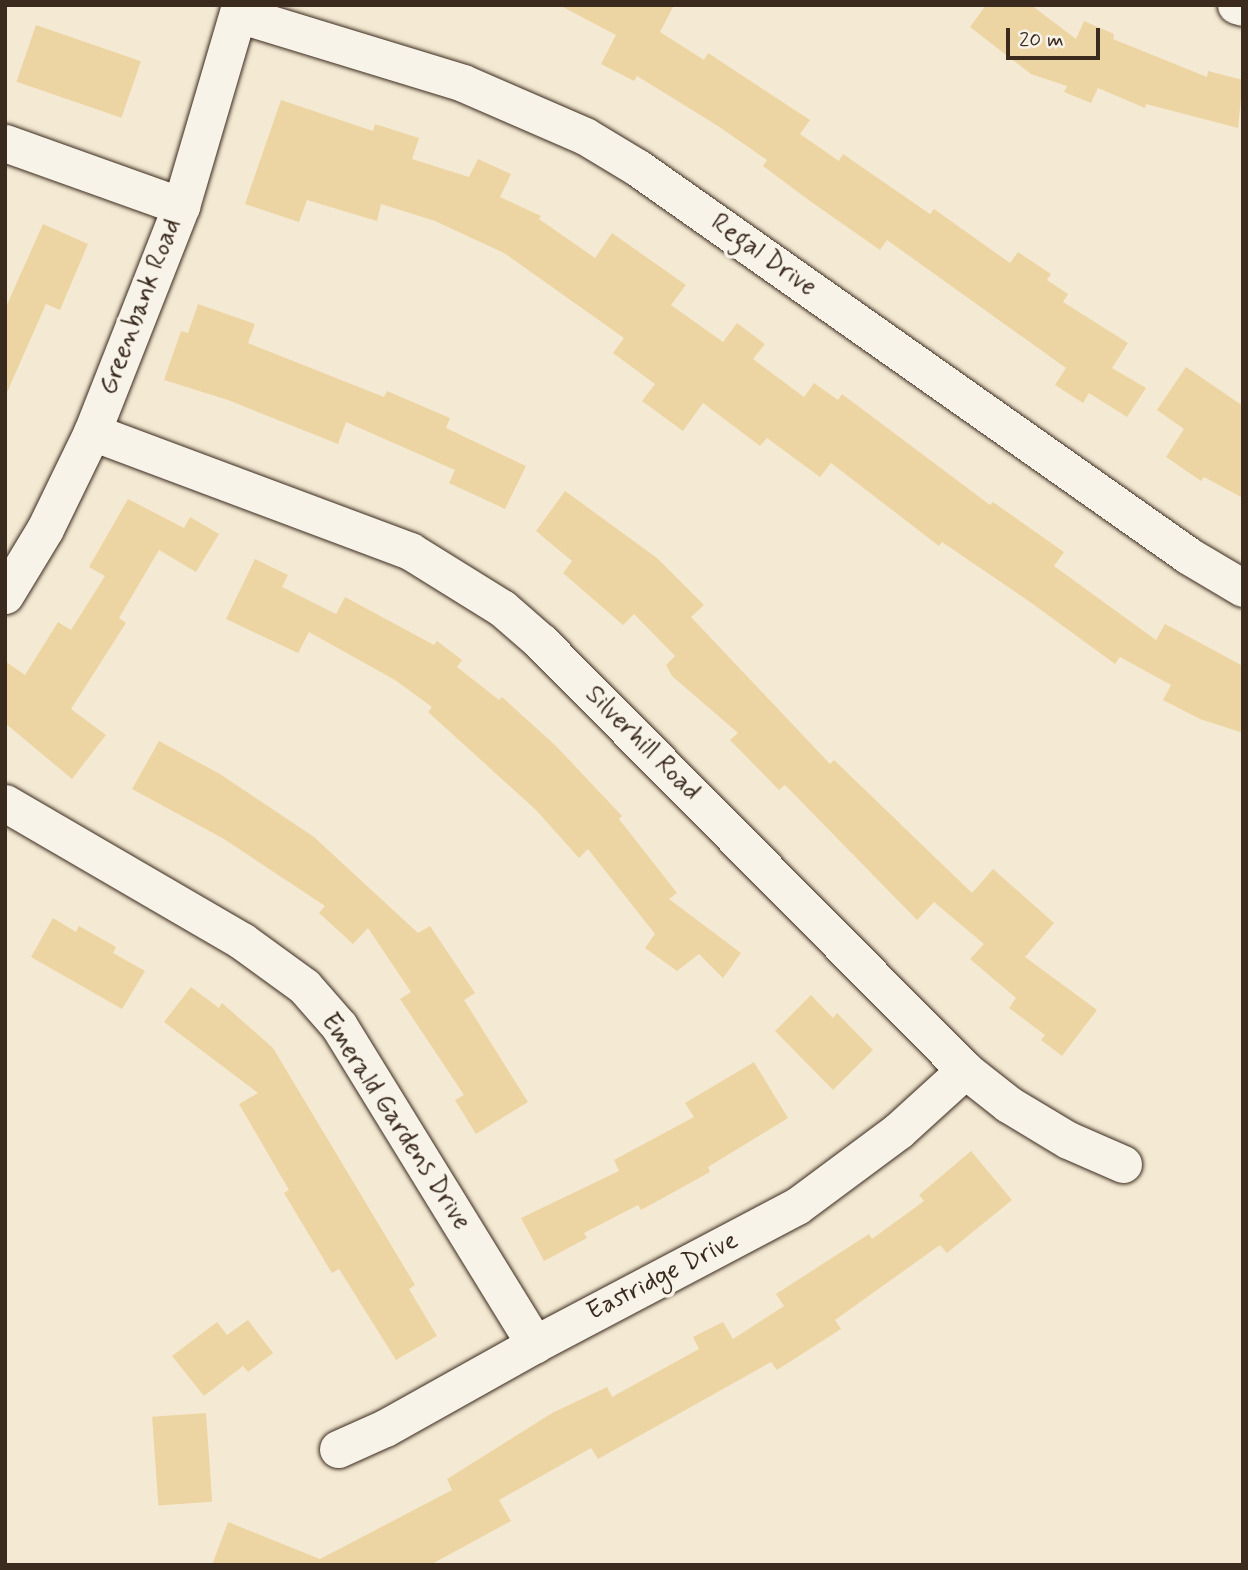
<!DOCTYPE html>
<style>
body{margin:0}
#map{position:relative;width:1248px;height:1570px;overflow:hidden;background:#f4ead3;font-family:Mynerve,sans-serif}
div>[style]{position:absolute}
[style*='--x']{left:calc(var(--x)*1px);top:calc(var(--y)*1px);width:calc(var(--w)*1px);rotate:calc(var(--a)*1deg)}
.building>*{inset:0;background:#edd4a3;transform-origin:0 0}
.roads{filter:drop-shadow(0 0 2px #3b2a1e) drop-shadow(0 0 2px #3b2a1e)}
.street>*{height:37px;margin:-18.5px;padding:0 18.5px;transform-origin:18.5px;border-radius:18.5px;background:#f7f3e8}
span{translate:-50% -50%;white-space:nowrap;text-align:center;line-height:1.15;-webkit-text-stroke:7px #f7f3e8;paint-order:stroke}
.street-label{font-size:26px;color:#3b2a1e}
.frame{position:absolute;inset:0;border:7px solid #3b2a1e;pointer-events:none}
.scale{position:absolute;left:1006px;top:28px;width:94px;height:32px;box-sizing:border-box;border:4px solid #3b2a1e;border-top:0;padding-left:9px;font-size:21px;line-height:24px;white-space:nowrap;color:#3b2a1e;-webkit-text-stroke:5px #f7f3e8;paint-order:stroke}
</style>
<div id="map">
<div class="building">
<div style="clip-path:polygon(559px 5px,674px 5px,660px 32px,704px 60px,708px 53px,810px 120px,800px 134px,839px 161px,843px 154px,930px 214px,934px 209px,1010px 263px,1018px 252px,1051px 274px,1047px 280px,1068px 294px,1063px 302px,1128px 343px,1112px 368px,1146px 388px,1127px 417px,1089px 393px,1083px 403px,1055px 385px,1066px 368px,887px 240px,880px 250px,810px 201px,763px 166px,767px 160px,718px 126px,637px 76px,634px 81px,601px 64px,616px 35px)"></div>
<div style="clip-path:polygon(986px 5px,1031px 5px,1076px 39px,1084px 21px,1114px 34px,1113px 39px,1207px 77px,1208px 71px,1243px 80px,1238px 128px,1146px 104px,1145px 108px,1098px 88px,1091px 103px,1064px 92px,1067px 86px,1031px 74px,970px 27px)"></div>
<div style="left:36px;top:25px;width:111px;height:60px;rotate:19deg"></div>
<div style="clip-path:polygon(281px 100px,373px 131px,375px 124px,419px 138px,412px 159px,469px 177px,478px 159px,511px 174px,500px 197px,541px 216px,539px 219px,595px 258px,612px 233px,686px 285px,671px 305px,723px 342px,737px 323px,765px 344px,753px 359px,804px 397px,814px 383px,838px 400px,842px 394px,990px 505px,993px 502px,1064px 552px,1054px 566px,1156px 640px,1165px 624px,1243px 666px,1243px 733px,1200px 719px,1163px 700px,1171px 685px,1120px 657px,1115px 664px,1030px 602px,942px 542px,939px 546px,831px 463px,820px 477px,767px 438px,760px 446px,703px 403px,683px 431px,642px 401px,655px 384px,613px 353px,624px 338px,504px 253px,435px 221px,381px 204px,377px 221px,307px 200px,299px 222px,245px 204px)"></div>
<div style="clip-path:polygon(43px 224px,88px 244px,60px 310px,46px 304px,5px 397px,5px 309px)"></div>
<div style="clip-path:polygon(198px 304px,255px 324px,248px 343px,384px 397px,387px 391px,450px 418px,446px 428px,526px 466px,505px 509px,449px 483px,455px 470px,346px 422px,338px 444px,228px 400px,164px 380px,181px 331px,188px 333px)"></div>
<div style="clip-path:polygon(1186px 367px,1243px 406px,1243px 498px,1204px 477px,1201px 481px,1166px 457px,1184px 429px,1157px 410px)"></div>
<div style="clip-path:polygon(565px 491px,657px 558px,704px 605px,691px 617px,830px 764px,834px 760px,972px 893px,993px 869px,1054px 923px,1025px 957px,1097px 1010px,1062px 1056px,1041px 1040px,1045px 1035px,1009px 1008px,1016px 998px,970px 959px,984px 944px,934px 902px,917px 920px,785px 785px,779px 790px,730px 740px,738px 733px,672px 676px,666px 665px,675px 656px,634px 614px,623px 625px,563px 573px,572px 561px,536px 531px)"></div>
<div style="clip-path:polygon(128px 499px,184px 528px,190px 517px,219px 534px,196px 572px,159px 550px,119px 618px,126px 623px,71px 709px,106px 735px,72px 779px,5px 723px,5px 661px,25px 675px,58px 622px,71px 630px,105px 576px,89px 567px)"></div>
<div style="clip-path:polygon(255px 559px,288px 575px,282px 587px,336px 614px,345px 597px,434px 645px,437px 641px,462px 660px,457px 667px,499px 700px,502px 697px,556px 746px,622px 816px,619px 819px,677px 893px,669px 899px,741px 953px,723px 978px,699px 954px,677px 971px,645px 948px,655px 934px,588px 849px,579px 858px,536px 810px,428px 712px,432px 707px,395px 680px,309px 632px,298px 653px,226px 619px)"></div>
<div style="clip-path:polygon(159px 741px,220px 774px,314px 837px,418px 933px,430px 926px,475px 993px,464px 1000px,528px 1102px,476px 1134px,455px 1100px,464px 1095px,400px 999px,411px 992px,368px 928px,353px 944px,319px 913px,325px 906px,224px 839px,132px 789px)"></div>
<div style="clip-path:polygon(53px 918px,76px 932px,79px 926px,116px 947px,113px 953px,145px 971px,122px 1009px,31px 957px)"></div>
<div style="clip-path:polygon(191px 987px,219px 1008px,222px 1003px,273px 1048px,415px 1285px,409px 1289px,437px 1336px,396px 1360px,339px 1269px,332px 1273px,284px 1193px,289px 1190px,239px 1104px,258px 1093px,164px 1022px)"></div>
<div style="clip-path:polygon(811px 995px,833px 1018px,837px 1013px,873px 1050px,833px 1090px,775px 1031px)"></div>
<div style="clip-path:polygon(754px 1062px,788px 1118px,708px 1167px,710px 1172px,641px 1210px,638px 1205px,584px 1233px,587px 1238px,544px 1261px,521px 1218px,619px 1171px,614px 1160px,694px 1117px,685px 1103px)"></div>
<div style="clip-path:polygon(971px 1151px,1012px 1200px,947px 1253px,940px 1245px,835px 1320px,841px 1329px,777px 1370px,771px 1362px,598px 1459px,591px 1448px,499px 1500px,511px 1521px,430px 1565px,212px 1565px,228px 1522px,320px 1559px,452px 1490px,447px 1479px,552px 1413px,607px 1387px,612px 1397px,699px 1349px,693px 1337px,723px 1322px,733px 1339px,784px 1306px,776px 1294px,869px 1234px,872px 1239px,924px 1201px,919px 1195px)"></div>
<div style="clip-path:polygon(248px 1320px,273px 1353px,248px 1372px,243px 1366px,204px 1396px,172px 1356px,217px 1322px,227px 1335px)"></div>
<div style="left:206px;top:1413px;width:89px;height:54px;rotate:86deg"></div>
</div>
<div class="roads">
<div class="street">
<div style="--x:1236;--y:5;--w:7;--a:16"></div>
<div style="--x:238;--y:14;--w:235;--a:17"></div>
<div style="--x:463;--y:83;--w:133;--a:23.5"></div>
<div style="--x:585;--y:136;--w:62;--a:31.1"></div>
<div style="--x:638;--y:168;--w:674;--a:35.15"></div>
<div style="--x:1189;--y:556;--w:63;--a:30.7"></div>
<div style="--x:5;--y:143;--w:187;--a:19.7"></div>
<div style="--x:92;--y:432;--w:340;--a:20.5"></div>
<div style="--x:410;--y:551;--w:108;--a:31.8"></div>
<div style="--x:502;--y:608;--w:52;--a:41.1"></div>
<div style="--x:541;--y:642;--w:602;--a:45.27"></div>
<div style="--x:965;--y:1070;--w:55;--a:38.3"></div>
<div style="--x:1008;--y:1104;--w:70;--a:31"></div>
<div style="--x:1068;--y:1140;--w:60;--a:23.6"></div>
<div style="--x:5;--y:595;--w:77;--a:-58.8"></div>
<div style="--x:45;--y:529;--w:108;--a:-64.1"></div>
<div style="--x:92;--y:432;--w:243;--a:-68.5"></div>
<div style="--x:181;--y:206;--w:209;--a:-73.6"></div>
<div style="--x:5;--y:803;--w:274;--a:30.2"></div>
<div style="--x:242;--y:941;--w:77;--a:36"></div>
<div style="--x:304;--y:986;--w:53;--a:48.8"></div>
<div style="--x:339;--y:1026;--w:374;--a:58.4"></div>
<div style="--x:338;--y:1449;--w:51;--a:-24.1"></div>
<div style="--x:385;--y:1428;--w:172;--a:-29.2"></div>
<div style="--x:535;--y:1344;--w:296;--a:-27.8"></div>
<div style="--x:797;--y:1206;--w:126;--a:-36.6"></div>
<div style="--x:898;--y:1131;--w:91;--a:-42.3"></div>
</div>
</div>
<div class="street-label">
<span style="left:763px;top:256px;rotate:35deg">Regal Drive</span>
<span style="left:141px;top:307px;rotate:-69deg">Greenbank Road</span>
<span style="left:642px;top:744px;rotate:45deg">Silverhill Road</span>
<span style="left:395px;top:1122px;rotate:57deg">Emerald Gardens Drive</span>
<span style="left:663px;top:1277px;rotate:-27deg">Eastridge Drive</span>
</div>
<div class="frame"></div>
<div class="scale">20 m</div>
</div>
